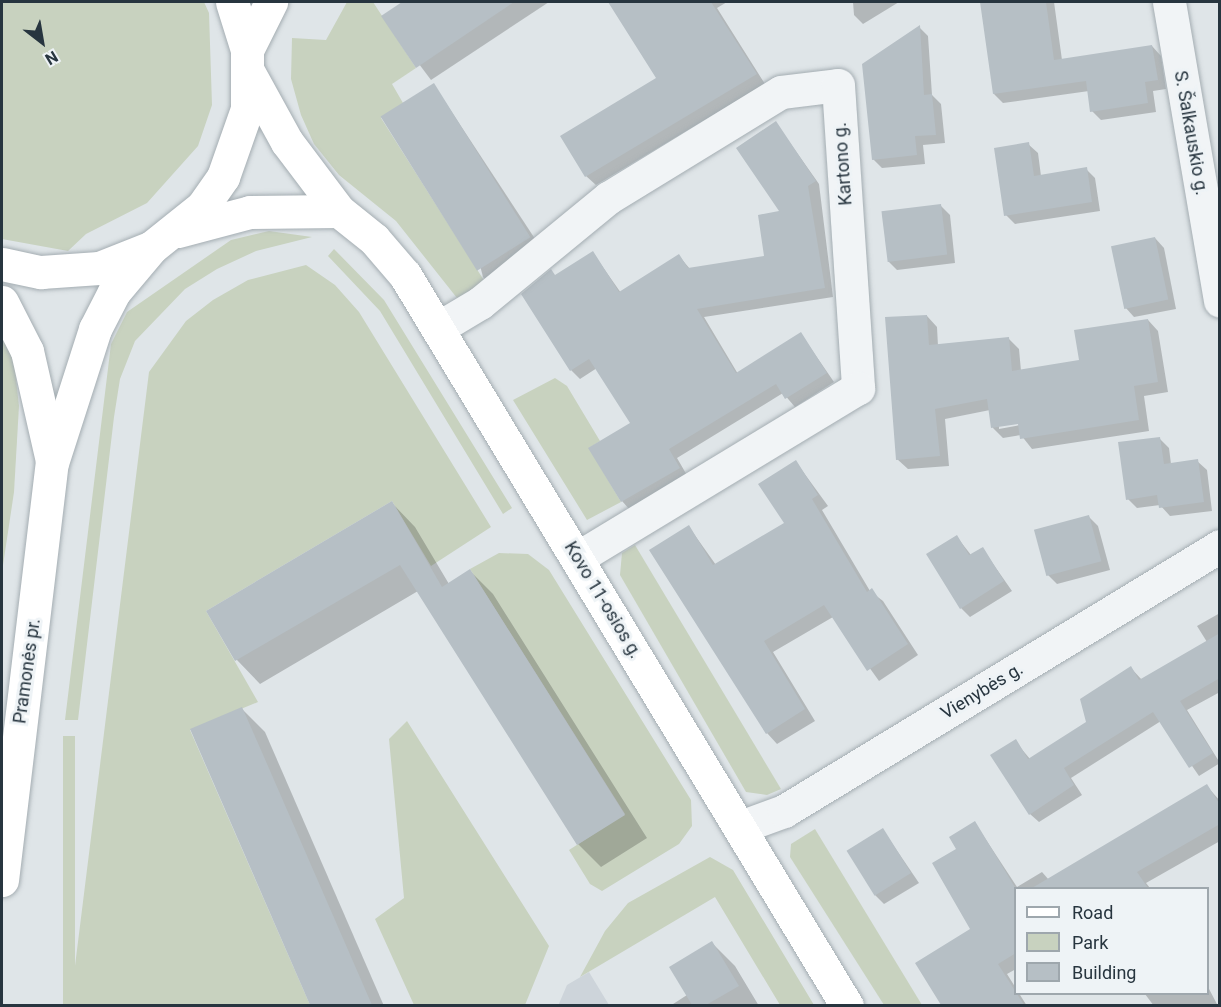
<!DOCTYPE html>
<meta charset="utf-8">
<style>
body{margin:0}
#map{position:relative;width:1221px;height:1007px;overflow:hidden;background:#dfe5e8;font-family:Roboto,sans-serif}
div>[style]{position:absolute}
[style*='--x']{left:calc(var(--x)*1px);top:calc(var(--y)*1px);width:calc(var(--w)*1px);rotate:calc(var(--a)*1deg)}
.built>*{inset:0;background:#cdd4da}
.green>*{inset:0;background:#c8d2bf;transform-origin:0 0}
.shadow>*{inset:0;background:#0003}
.building>*{inset:0;background:#b6bfc5;transform-origin:0 0}
.roads{filter:drop-shadow(0 0 2px #a4adb2) drop-shadow(0 0 2px #a4adb2)}
.minor>*{height:33px;margin:-16.5px;padding:0 16.5px;transform-origin:16.5px;border-radius:16.5px;background:#f1f4f6}
.major>*{height:33px;margin:-16.5px;padding:0 16.5px;transform-origin:16.5px;border-radius:16.5px;background:#fff}
span{translate:-50% -50%;white-space:nowrap;text-align:center;line-height:1.15;-webkit-text-stroke:6px #eef3f6;paint-order:stroke}
.street-label{font-size:18px;color:#27353f}
.frame{position:absolute;inset:0;border:3px solid #27353f;pointer-events:none}
.legend{position:absolute;left:1014px;top:887px;width:195px;height:108px;box-sizing:border-box;background:#eef3f6;border:2px solid #9ea7ad;margin:0;padding:8px 10px;list-style:none;font-size:18px;color:#27353f}
.legend li{display:flex;align-items:center;gap:12px;height:30px}
.legend b{width:30px;border:2px solid #9ea7ad}
.north{position:absolute;left:12px;top:12px;width:60px;height:60px;-webkit-text-stroke:4px #eef3f6;paint-order:stroke;rotate:149deg;font-size:16px;font-weight:700;line-height:24px;text-align:center;color:#27353f}
.north::after{content:'';display:block;margin:auto;width:21px;height:27px;background:#27353f;clip-path:polygon(50% 0,100% 100%,50% 72%,0 100%)}
</style>
<div id="map">
<div class="built">
<div style="clip-path:polygon(589px 972px,609px 1005px,558px 1006px,567px 985px)"></div>
</div>
<div class="green">
<div style="clip-path:polygon(2px 2px,204px 2px,209px 13px,212px 105px,198px 146px,147px 203px,86px 234px,68px 251px,2px 239px)"></div>
<div style="clip-path:polygon(347px 2px,373px 2px,416px 68px,392px 84px,403px 103px,381px 118px,485px 282px,457px 298px,396px 221px,339px 175px,314px 144px,301px 115px,291px 79px,292px 38px,326px 40px)"></div>
<div style="clip-path:polygon(269px 231px,312px 237px,256px 251px,217px 269px,185px 289px,135px 341px,120px 379px,114px 417px,78px 720px,65px 720px,111px 344px,127px 312px,231px 240px)"></div>
<div style="clip-path:polygon(334px 249px,384px 300px,512px 508px,503px 514px,380px 311px,328px 256px)"></div>
<div style="clip-path:polygon(306px 265px,335px 285px,359px 312px,491px 527px,431px 566px,392px 501px,206px 611px,258px 702px,190px 730px,310px 1005px,70px 1006px,149px 372px,186px 321px,213px 300px,248px 280px)"></div>
<div style="clip-path:polygon(2px 336px,14px 361px,19px 406px,14px 492px,2px 572px)"></div>
<div style="clip-path:polygon(555px 378px,567px 386px,600px 441px,589px 448px,621px 502px,587px 520px,513px 400px)"></div>
<div style="clip-path:polygon(635px 545px,781px 789px,767px 795px,746px 792px,620px 575px,622px 553px)"></div>
<div style="clip-path:polygon(499px 553px,528px 554px,549px 570px,691px 800px,692px 826px,679px 844px,602px 891px,590px 884px,569px 850px,625px 814px,470px 569px)"></div>
<div style="clip-path:polygon(407px 721px,549px 946px,525px 1005px,414px 1005px,375px 919px,404px 898px,389px 739px)"></div>
<div style="left:63px;top:736px;width:12px;height:271px"></div>
<div style="clip-path:polygon(815px 829px,922px 1005px,884px 1005px,790px 857px,791px 844px)"></div>
<div style="clip-path:polygon(710px 857px,733px 870px,814px 1005px,780px 1005px,715px 897px,580px 977px,605px 931px,628px 903px)"></div>
</div>
<div class="shadow">
<div style="clip-path:polygon(404px 2px,549px 2px,431px 80px,383px 16px)"></div>
<div style="clip-path:polygon(630px 2px,727px 2px,717px 8px,765px 84px,596px 185px,586px 176px,658px 79px,615px 10px)"></div>
<div style="clip-path:polygon(853px 2px,899px 2px,863px 24px,854px 15px)"></div>
<div style="clip-path:polygon(981px 2px,1054px 2px,1062px 60px,1152px 46px,1161px 56px,1166px 89px,1153px 91px,1156px 112px,1101px 120px,1092px 111px,1089px 91px,1003px 103px,994px 94px)"></div>
<div style="clip-path:polygon(919px 27px,928px 36px,932px 95px,941px 104px,945px 143px,923px 145px,925px 164px,882px 168px,873px 159px)"></div>
<div style="clip-path:polygon(434px 85px,543px 251px,496px 290px,483px 277px)"></div>
<div style="clip-path:polygon(776px 123px,819px 184px,833px 297px,704px 317px,738px 374px,801px 334px,834px 382px,795px 407px,783px 393px,677px 458px,688px 477px,630px 510px,622px 501px,632px 424px,597px 368px,580px 379px,571px 370px,556px 276px,593px 253px,621px 293px,679px 256px,690px 269px,766px 257px,781px 212px)"></div>
<div style="clip-path:polygon(1028px 144px,1038px 153px,1041px 176px,1086px 169px,1095px 178px,1100px 211px,1015px 224px,1006px 215px)"></div>
<div style="clip-path:polygon(941px 206px,950px 215px,955px 263px,897px 270px,888px 261px)"></div>
<div style="clip-path:polygon(1155px 238px,1164px 248px,1176px 309px,1134px 317px,1125px 307px)"></div>
<div style="clip-path:polygon(evenodd,927px 316px,937px 327px,938px 346px,1008px 338px,1019px 349px,1021px 371px,1081px 362px,1148px 320px,1158px 331px,1168px 392px,1144px 396px,1149px 431px,1032px 449px,1021px 435px,1003px 438px,993px 428px,990px 410px,945px 419px,949px 466px,908px 469px,897px 459px,927px 316px,1025px 421px,1026px 424px,999px 429px,999px 426px,1025px 421px)"></div>
<div style="clip-path:polygon(1159px 438px,1169px 448px,1171px 464px,1197px 461px,1207px 470px,1212px 511px,1170px 516px,1160px 505px,1137px 508px,1128px 499px)"></div>
<div style="clip-path:polygon(796px 462px,828px 506px,822px 510px,870px 591px,883px 601px,918px 655px,879px 681px,833px 617px,773px 652px,815px 721px,777px 744px,767px 733px,689px 527px,716px 565px,786px 523px)"></div>
<div style="clip-path:polygon(392px 503px,415px 527px,449px 584px,470px 571px,493px 594px,647px 838px,601px 867px,578px 844px,418px 591px,260px 684px,237px 660px,208px 611px)"></div>
<div style="clip-path:polygon(1089px 517px,1098px 526px,1110px 570px,1057px 584px,1048px 575px)"></div>
<div style="clip-path:polygon(957px 537px,971px 555px,982px 548px,1012px 591px,970px 617px,961px 608px)"></div>
<div style="clip-path:polygon(1220px 613px,1220px 692px,1187px 710px,1220px 763px,1199px 776px,1161px 721px,1071px 778px,1082px 795px,1039px 822px,1030px 814px,1015px 741px,1030px 759px,1088px 723px,1131px 668px,1142px 680px,1207px 642px,1197px 626px)"></div>
<div style="clip-path:polygon(242px 709px,265px 732px,384px 1006px,312px 1006px,192px 730px)"></div>
<div style="clip-path:polygon(1207px 786px,1220px 801px,1220px 841px,1146px 883px,1150px 888px,1016px 888px,1016px 969px,1007px 974px,1027px 1006px,943px 1006px,917px 963px,972px 929px,958px 849px,975px 823px,1017px 887px,1042px 872px,1049px 880px)"></div>
<div style="clip-path:polygon(883px 830px,919px 883px,884px 904px,875px 895px)"></div>
<div style="clip-path:polygon(712px 943px,735px 966px,759px 1006px,670px 1006px,687px 995px)"></div>
<div style="clip-path:polygon(1208px 987px,1218px 1006px,1154px 1006px,1145px 994px,1208px 994px)"></div>
</div>
<div class="building">
<div style="clip-path:polygon(402px 2px,514px 2px,416px 68px,381px 16px)"></div>
<div style="clip-path:polygon(608px 2px,711px 2px,757px 74px,585px 177px,560px 136px,656px 78px)"></div>
<div style="clip-path:polygon(980px 2px,1046px 2px,1054px 60px,1152px 45px,1158px 80px,1145px 82px,1148px 103px,1090px 112px,1086px 81px,993px 94px)"></div>
<div style="clip-path:polygon(920px 25px,924px 95px,932px 94px,936px 135px,915px 136px,917px 155px,872px 160px,862px 64px)"></div>
<div style="left:434px;top:83px;width:182px;height:63px;rotate:58deg"></div>
<div style="clip-path:polygon(776px 121px,816px 181px,808px 186px,825px 288px,697px 309px,736px 373px,801px 332px,827px 373px,785px 399px,776px 384px,669px 449px,680px 468px,621px 502px,588px 448px,630px 423px,589px 359px,570px 371px,521px 294px,551px 269px,555px 275px,593px 251px,619px 292px,679px 254px,688px 268px,764px 256px,758px 215px,779px 211px,736px 148px)"></div>
<div style="clip-path:polygon(1029px 142px,1034px 176px,1087px 167px,1092px 202px,1004px 216px,994px 148px)"></div>
<div style="left:941px;top:204px;width:51px;height:60px;rotate:83deg"></div>
<div style="left:1155px;top:237px;width:64px;height:45px;rotate:78deg"></div>
<div style="clip-path:polygon(927px 315px,929px 345px,1009px 337px,1012px 371px,1079px 360px,1074px 330px,1148px 319px,1158px 382px,1134px 386px,1139px 420px,1020px 439px,1018px 424px,991px 428px,987px 399px,935px 409px,940px 456px,896px 460px,885px 317px)"></div>
<div style="clip-path:polygon(1160px 437px,1164px 464px,1198px 459px,1204px 502px,1159px 508px,1157px 495px,1126px 500px,1118px 442px)"></div>
<div style="clip-path:polygon(796px 460px,818px 495px,812px 499px,867px 592px,872px 588px,908px 644px,867px 671px,824px 605px,764px 641px,805px 709px,766px 734px,649px 550px,689px 525px,713px 565px,784px 523px,758px 484px)"></div>
<div style="clip-path:polygon(392px 501px,442px 587px,470px 569px,625px 815px,577px 845px,400px 565px,235px 661px,206px 611px)"></div>
<div style="left:1089px;top:515px;width:48px;height:57px;rotate:75deg"></div>
<div style="clip-path:polygon(957px 535px,969px 555px,983px 547px,1004px 581px,960px 609px,926px 554px)"></div>
<div style="clip-path:polygon(1220px 633px,1220px 678px,1180px 701px,1213px 753px,1189px 768px,1153px 712px,1064px 768px,1074px 785px,1029px 815px,990px 755px,1016px 739px,1028px 759px,1086px 722px,1080px 699px,1131px 666px,1139px 680px)"></div>
<div style="clip-path:polygon(242px 707px,264px 757px,372px 1005px,310px 1005px,190px 729px)"></div>
<div style="clip-path:polygon(1207px 784px,1220px 805px,1220px 824px,1137px 872px,1148px 888px,1032px 888px)"></div>
<div style="clip-path:polygon(975px 821px,1016px 889px,1016px 953px,998px 964px,1024px 1005px,941px 1005px,915px 963px,970px 929px,932px 863px,956px 849px,949px 837px)"></div>
<div style="left:883px;top:828px;width:53px;height:43px;rotate:58deg"></div>
<div style="clip-path:polygon(712px 941px,739px 986px,706px 1005px,692px 1005px,669px 967px)"></div>
</div>
<div class="roads">
<div class="minor">
<div style="--x:1169;--y:2;--w:303;--a:80.3"></div>
<div style="--x:438;--y:328;--w:49;--a:-30.8"></div>
<div style="--x:480;--y:303;--w:166;--a:-39.4"></div>
<div style="--x:608;--y:198;--w:203;--a:-31.5"></div>
<div style="--x:781;--y:92;--w:57;--a:-7"></div>
<div style="--x:838;--y:85;--w:304;--a:86.2"></div>
<div style="--x:858;--y:388;--w:328;--a:148.8"></div>
<div style="--x:740;--y:827;--w:47;--a:-20"></div>
<div style="--x:784;--y:811;--w:510;--a:-31.29"></div>
</div>
<div class="major">
<div style="--x:247;--y:50;--w:54;--a:-63.4"></div>
<div style="--x:249;--y:73;--w:79;--a:61.2"></div>
<div style="--x:287;--y:142;--w:86;--a:53"></div>
<div style="--x:339;--y:211;--w:45;--a:38.7"></div>
<div style="--x:374;--y:239;--w:48;--a:49.3"></div>
<div style="--x:405;--y:275;--w:854;--a:58.84"></div>
<div style="--x:178;--y:231;--w:74;--a:-14.8"></div>
<div style="--x:250;--y:212;--w:89;--a:-0.6"></div>
<div style="--x:2;--y:264;--w:40;--a:12"></div>
<div style="--x:41;--y:272;--w:58;--a:-3.9"></div>
<div style="--x:99;--y:268;--w:57;--a:-21.6"></div>
<div style="--x:152;--y:247;--w:64;--a:-38.7"></div>
<div style="--x:202;--y:207;--w:37;--a:-55"></div>
<div style="--x:223;--y:177;--w:72;--a:-70.6"></div>
<div style="--x:247;--y:109;--w:59;--a:-90"></div>
<div style="--x:247;--y:50;--w:50;--a:-107.4"></div>
<div style="--x:2;--y:302;--w:55;--a:63"></div>
<div style="--x:27;--y:351;--w:113;--a:77.2"></div>
<div style="--x:2;--y:880;--w:420;--a:-83.2"></div>
<div style="--x:52;--y:463;--w:141;--a:-72.2"></div>
<div style="--x:95;--y:329;--w:42;--a:-62.8"></div>
<div style="--x:114;--y:292;--w:59;--a:-49.8"></div>
</div>
</div>
<div class="street-label">
<span style="left:1191px;top:133px;rotate:80deg">S. Šalkauskio g.</span>
<span style="left:843px;top:164px;rotate:-94deg">Kartono g.</span>
<span style="left:603px;top:600px;rotate:59deg">Kovo 11-osios g.</span>
<span style="left:27px;top:671px;rotate:-82deg">Pramonės pr.</span>
<span style="left:982px;top:691px;rotate:-31deg">Vienybės g.</span>
</div>
<div class="frame"></div>
<ul class="legend">
<li><b style="height:8px;background:#fff"></b>Road</li>
<li><b style="height:16px;background:#c8d2bf"></b>Park</li>
<li><b style="height:16px;background:#b6bfc5"></b>Building</li>
</ul>
<div class="north">N</div>
</div>
